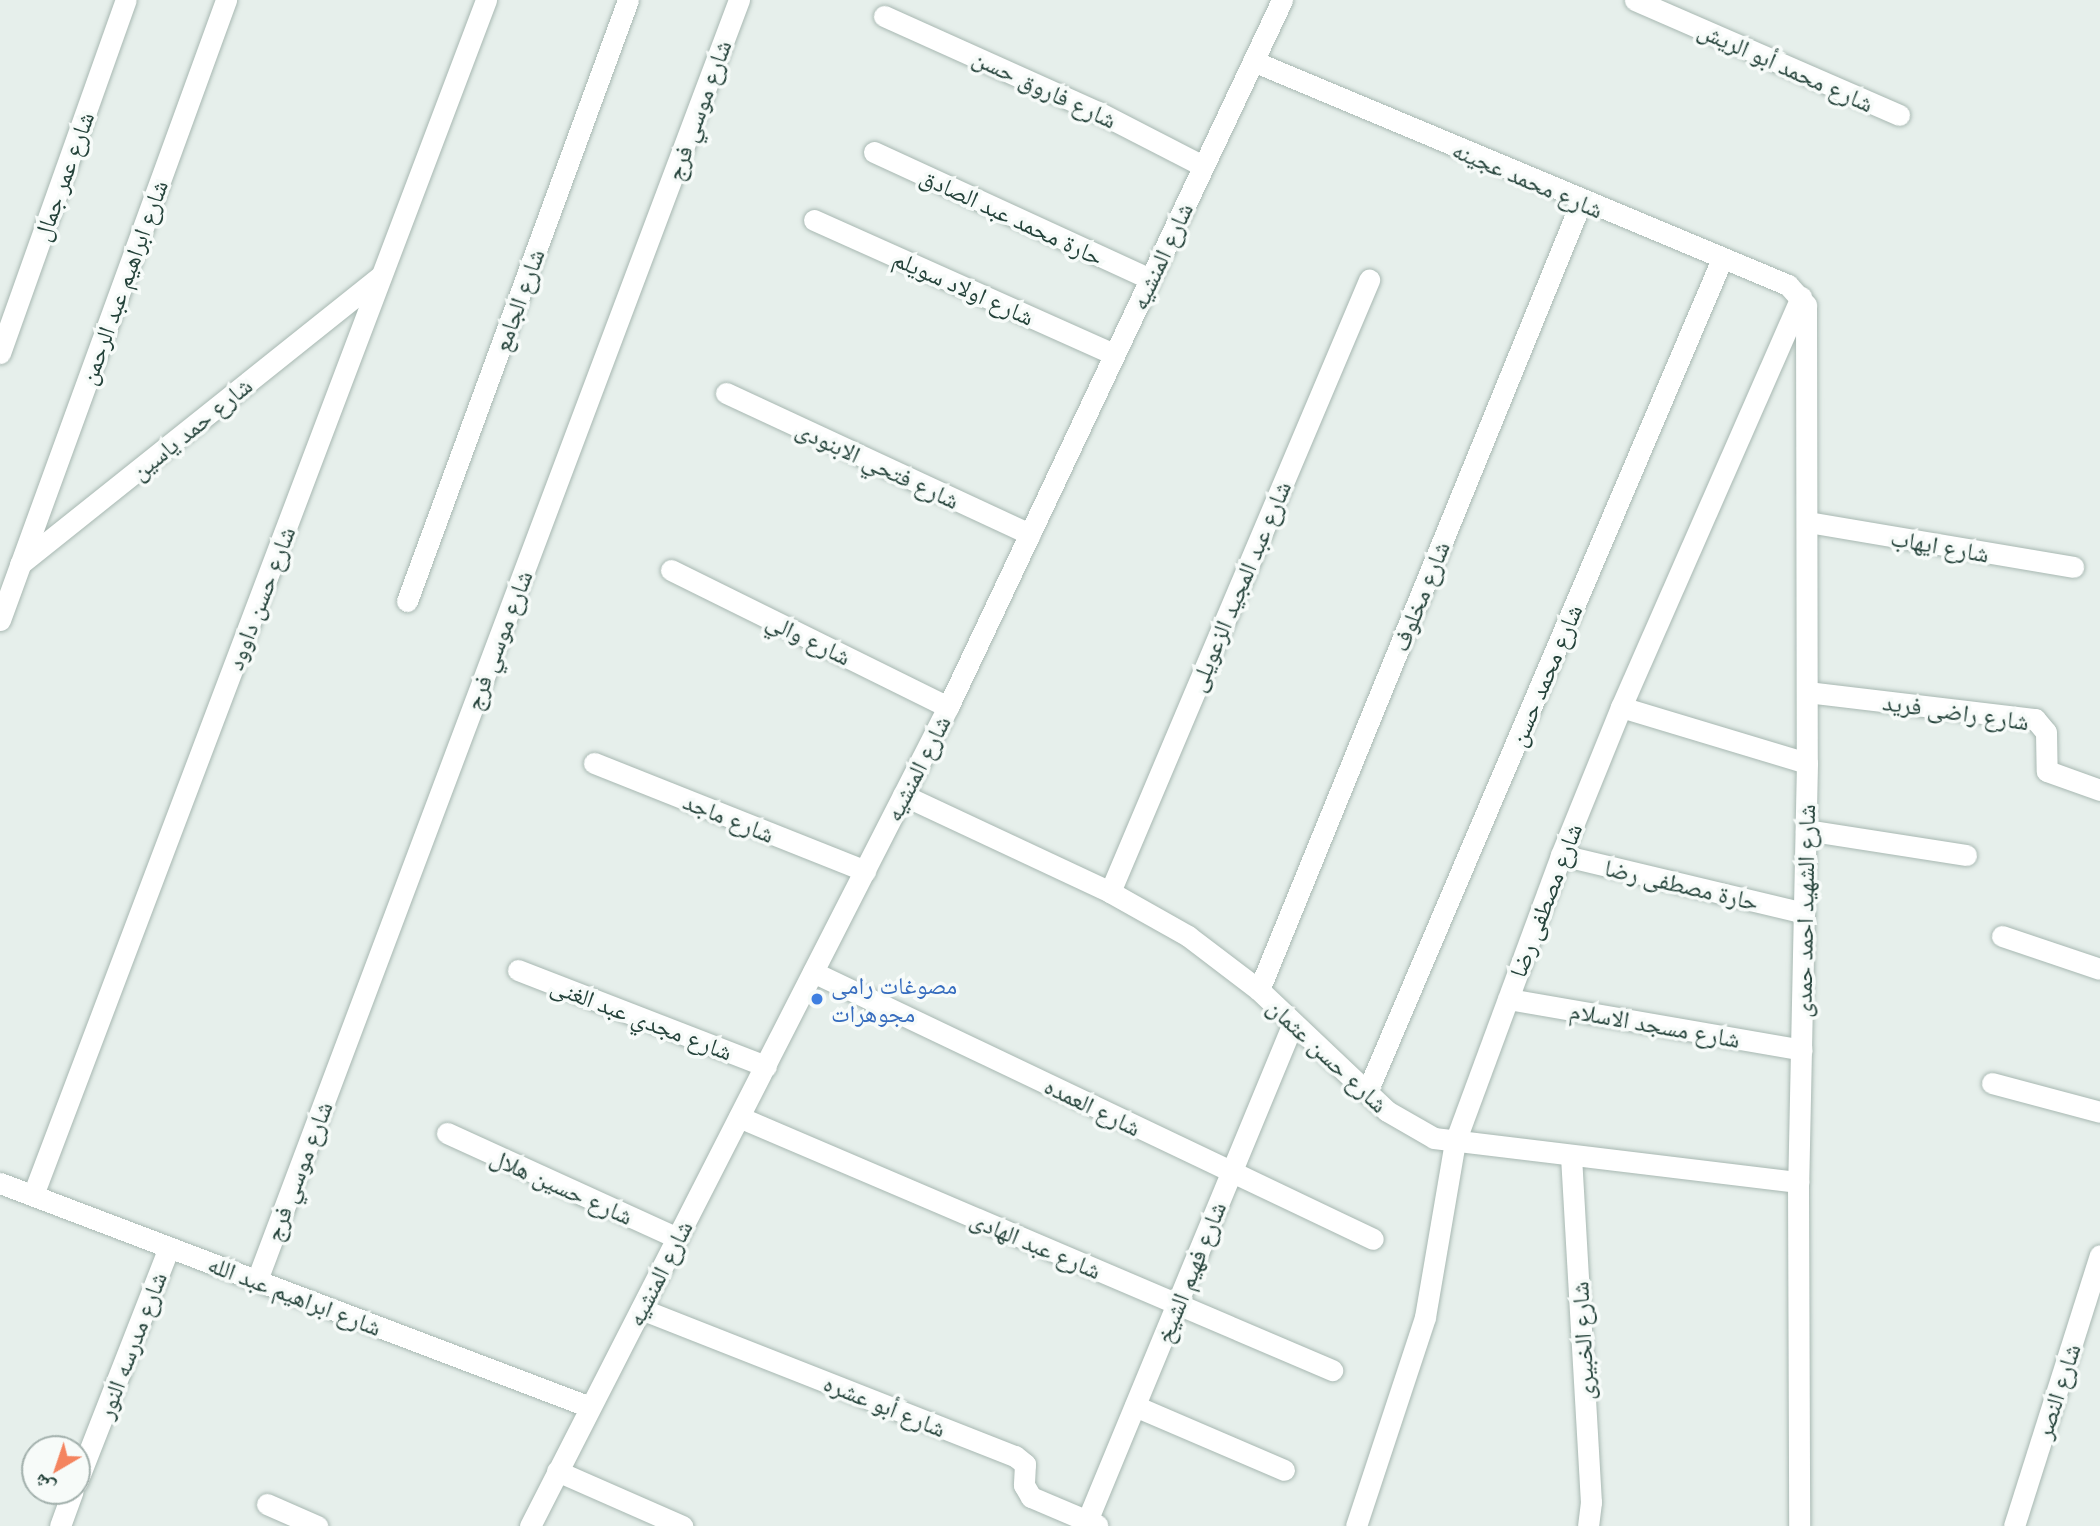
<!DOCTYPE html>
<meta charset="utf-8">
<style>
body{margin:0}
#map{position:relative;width:2100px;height:1526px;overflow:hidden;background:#e6efeb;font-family:Lato,"Noto Naskh Arabic",sans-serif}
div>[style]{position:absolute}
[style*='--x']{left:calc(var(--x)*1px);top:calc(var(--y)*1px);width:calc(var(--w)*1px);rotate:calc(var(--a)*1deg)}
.roads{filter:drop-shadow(0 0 2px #a8b8b2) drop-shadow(0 0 2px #a8b8b2)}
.street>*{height:21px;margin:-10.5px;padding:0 10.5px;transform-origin:10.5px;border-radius:10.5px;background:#fff}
.dots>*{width:19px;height:19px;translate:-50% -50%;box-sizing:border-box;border:4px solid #f7fbf9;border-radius:50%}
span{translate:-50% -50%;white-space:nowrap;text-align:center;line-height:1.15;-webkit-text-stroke:7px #f7fbf9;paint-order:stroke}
.street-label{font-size:24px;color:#24423a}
.shop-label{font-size:24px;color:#366cbe}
.left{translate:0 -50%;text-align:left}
.north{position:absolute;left:21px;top:1435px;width:70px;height:70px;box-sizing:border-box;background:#f7fbf9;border:2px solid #a3b1ad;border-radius:50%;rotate:219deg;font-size:19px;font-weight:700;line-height:28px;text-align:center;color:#24423a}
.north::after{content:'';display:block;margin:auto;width:24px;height:32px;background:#f4845f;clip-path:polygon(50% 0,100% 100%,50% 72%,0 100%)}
</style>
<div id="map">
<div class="roads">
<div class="street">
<div style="--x:1635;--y:0;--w:288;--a:23.5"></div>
<div style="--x:884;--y:16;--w:235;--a:24.2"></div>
<div style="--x:1098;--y:112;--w:118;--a:27.2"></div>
<div style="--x:1253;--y:61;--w:580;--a:22.72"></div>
<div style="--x:1788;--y:285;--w:27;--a:48"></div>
<div style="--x:1806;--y:305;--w:458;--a:89.9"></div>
<div style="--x:1807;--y:763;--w:419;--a:91.2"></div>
<div style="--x:1798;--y:1182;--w:344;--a:89.8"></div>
<div style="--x:874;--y:152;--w:304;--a:24.7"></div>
<div style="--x:814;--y:220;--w:329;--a:24.1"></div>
<div style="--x:0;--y:353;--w:375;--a:-70.4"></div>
<div style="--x:726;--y:393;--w:335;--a:24.9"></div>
<div style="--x:1808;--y:522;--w:269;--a:9.6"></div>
<div style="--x:20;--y:564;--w:462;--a:-38.6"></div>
<div style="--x:671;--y:570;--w:309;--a:26.3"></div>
<div style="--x:407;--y:601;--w:640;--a:-69.81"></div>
<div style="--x:0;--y:620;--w:660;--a:-69.97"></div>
<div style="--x:1807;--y:692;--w:230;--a:6.8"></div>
<div style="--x:2035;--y:719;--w:17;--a:50"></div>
<div style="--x:2046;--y:732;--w:39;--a:89"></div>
<div style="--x:2047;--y:771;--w:56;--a:19.7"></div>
<div style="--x:1621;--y:707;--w:194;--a:16.8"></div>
<div style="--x:594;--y:763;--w:292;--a:21.7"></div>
<div style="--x:903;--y:795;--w:229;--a:25.1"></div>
<div style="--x:1110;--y:892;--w:90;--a:29.4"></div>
<div style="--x:1188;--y:936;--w:89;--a:37.3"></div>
<div style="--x:1259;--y:990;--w:176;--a:43.4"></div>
<div style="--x:1387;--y:1111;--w:54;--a:29.9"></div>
<div style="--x:1434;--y:1138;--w:367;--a:6.9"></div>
<div style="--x:1806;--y:830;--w:162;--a:8.9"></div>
<div style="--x:1561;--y:855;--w:250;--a:13.4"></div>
<div style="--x:1110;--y:892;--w:665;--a:-67.06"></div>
<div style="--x:2002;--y:936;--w:103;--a:18.6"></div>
<div style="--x:518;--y:970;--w:266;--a:21.2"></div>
<div style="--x:813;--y:972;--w:620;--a:25.49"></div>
<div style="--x:1259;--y:990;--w:851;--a:-67.77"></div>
<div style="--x:1508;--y:999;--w:298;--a:9.8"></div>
<div style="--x:1992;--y:1083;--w:112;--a:15"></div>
<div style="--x:1367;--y:1092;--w:905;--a:-66.92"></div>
<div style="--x:739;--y:1117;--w:645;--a:23.11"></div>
<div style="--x:447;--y:1133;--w:253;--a:24.5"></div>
<div style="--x:1571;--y:1156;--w:347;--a:86.7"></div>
<div style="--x:1591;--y:1502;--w:24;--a:97"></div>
<div style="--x:0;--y:1183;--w:631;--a:20.79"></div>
<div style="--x:33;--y:1195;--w:1278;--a:-69.24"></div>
<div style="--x:257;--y:1280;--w:1368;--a:-69.37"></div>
<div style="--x:641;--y:1309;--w:402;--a:21.5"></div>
<div style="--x:1015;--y:1456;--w:13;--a:39"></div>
<div style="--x:1025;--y:1464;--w:21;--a:93"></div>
<div style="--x:1024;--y:1485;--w:14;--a:60"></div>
<div style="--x:1031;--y:1497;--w:72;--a:23"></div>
<div style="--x:1135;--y:1406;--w:162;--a:23.2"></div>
<div style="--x:557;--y:1471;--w:137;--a:23.7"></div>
<div style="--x:77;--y:1482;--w:252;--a:-68.6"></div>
<div style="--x:267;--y:1504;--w:55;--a:23.7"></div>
<div style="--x:1087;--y:1521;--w:539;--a:-67.53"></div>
<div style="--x:60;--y:1526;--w:37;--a:-70"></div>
<div style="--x:530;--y:1526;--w:920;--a:-62.96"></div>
<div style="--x:948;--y:707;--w:782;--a:-64.71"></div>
<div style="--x:1356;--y:1526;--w:220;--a:-71.7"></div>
<div style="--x:1425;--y:1317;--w:178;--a:-80.3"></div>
<div style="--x:1455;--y:1142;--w:306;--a:-69.7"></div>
<div style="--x:1561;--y:855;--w:160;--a:-67.9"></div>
<div style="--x:1621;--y:707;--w:448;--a:-66.3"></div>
<div style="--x:2014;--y:1526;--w:284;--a:-72.4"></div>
</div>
</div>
<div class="dots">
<div style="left:817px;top:999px;background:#3f7fe0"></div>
</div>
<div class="street-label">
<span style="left:1786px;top:66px;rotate:24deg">شارع محمد أبو الريش</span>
<span style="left:1045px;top:88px;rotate:25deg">شارع فاروق حسن</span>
<span style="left:698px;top:110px;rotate:-70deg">شارع موسي فرج</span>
<span style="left:63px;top:176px;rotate:-70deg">شارع عمر جمال</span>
<span style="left:1528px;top:179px;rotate:23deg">شارع محمد عجينه</span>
<span style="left:1012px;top:216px;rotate:25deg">حارة محمد عبد الصادق</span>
<span style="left:1161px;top:256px;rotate:-65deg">شارع المنشيه</span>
<span style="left:123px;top:282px;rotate:-70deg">شارع ابراهيم عبد الرحمن</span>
<span style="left:964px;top:287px;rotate:24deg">شارع اولاد سويلم</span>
<span style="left:518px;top:300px;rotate:-70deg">شارع الجامع</span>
<span style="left:191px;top:428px;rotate:-39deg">شارع حمد ياسين</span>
<span style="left:878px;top:464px;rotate:25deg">شارع فتحي الابنودى</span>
<span style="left:1940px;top:545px;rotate:10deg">شارع ايهاب</span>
<span style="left:1239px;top:586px;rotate:-67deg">شارع عبد المجيد الزعويلى</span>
<span style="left:1420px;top:596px;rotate:-68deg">شارع مخلوف</span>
<span style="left:260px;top:598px;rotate:-69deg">شارع حسن داوود</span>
<span style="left:809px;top:638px;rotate:26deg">شارع والي</span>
<span style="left:498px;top:640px;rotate:-69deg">شارع موسي فرج</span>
<span style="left:1545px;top:675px;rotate:-67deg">شارع محمد حسن</span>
<span style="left:1956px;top:711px;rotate:8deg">شارع راضى فريد</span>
<span style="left:917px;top:768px;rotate:-63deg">شارع المنشيه</span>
<span style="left:729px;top:817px;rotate:22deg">شارع ماجد</span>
<span style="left:1682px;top:884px;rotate:13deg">حارة مصطفى رضا</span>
<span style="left:1545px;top:900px;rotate:-69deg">شارع مصطفى رضا</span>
<span style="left:1804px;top:911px;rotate:-89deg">شارع الشهيد احمد حمدى</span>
<span style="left:642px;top:1018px;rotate:21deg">شارع مجدي عبد الغنى</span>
<span style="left:1655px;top:1024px;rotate:10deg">شارع مسجد الاسلام</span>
<span style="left:1328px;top:1055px;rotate:43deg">شارع حسن عثمان</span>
<span style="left:1093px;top:1106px;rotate:26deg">شارع العمده</span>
<span style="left:298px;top:1171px;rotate:-69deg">شارع موسي فرج</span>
<span style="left:562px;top:1186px;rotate:24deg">شارع حسين هلال</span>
<span style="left:1036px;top:1244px;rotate:23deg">شارع عبد الهادى</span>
<span style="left:1190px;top:1272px;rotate:-68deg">شارع فهيم الشيخ</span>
<span style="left:659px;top:1273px;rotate:-63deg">شارع المنشيه</span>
<span style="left:295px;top:1295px;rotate:21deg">شارع ابراهيم عبد الله</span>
<span style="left:1582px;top:1341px;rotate:-93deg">شارع الخبيرى</span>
<span style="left:131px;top:1345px;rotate:-69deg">شارع مدرسه النور</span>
<span style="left:2057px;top:1391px;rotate:-72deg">شارع النصر</span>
<span style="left:885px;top:1405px;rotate:22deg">شارع أبو عشره</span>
</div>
<div class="shop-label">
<span class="left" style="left:831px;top:999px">مصوغات رامى<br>مجوهرات</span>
</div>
<div class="north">ش</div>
</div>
